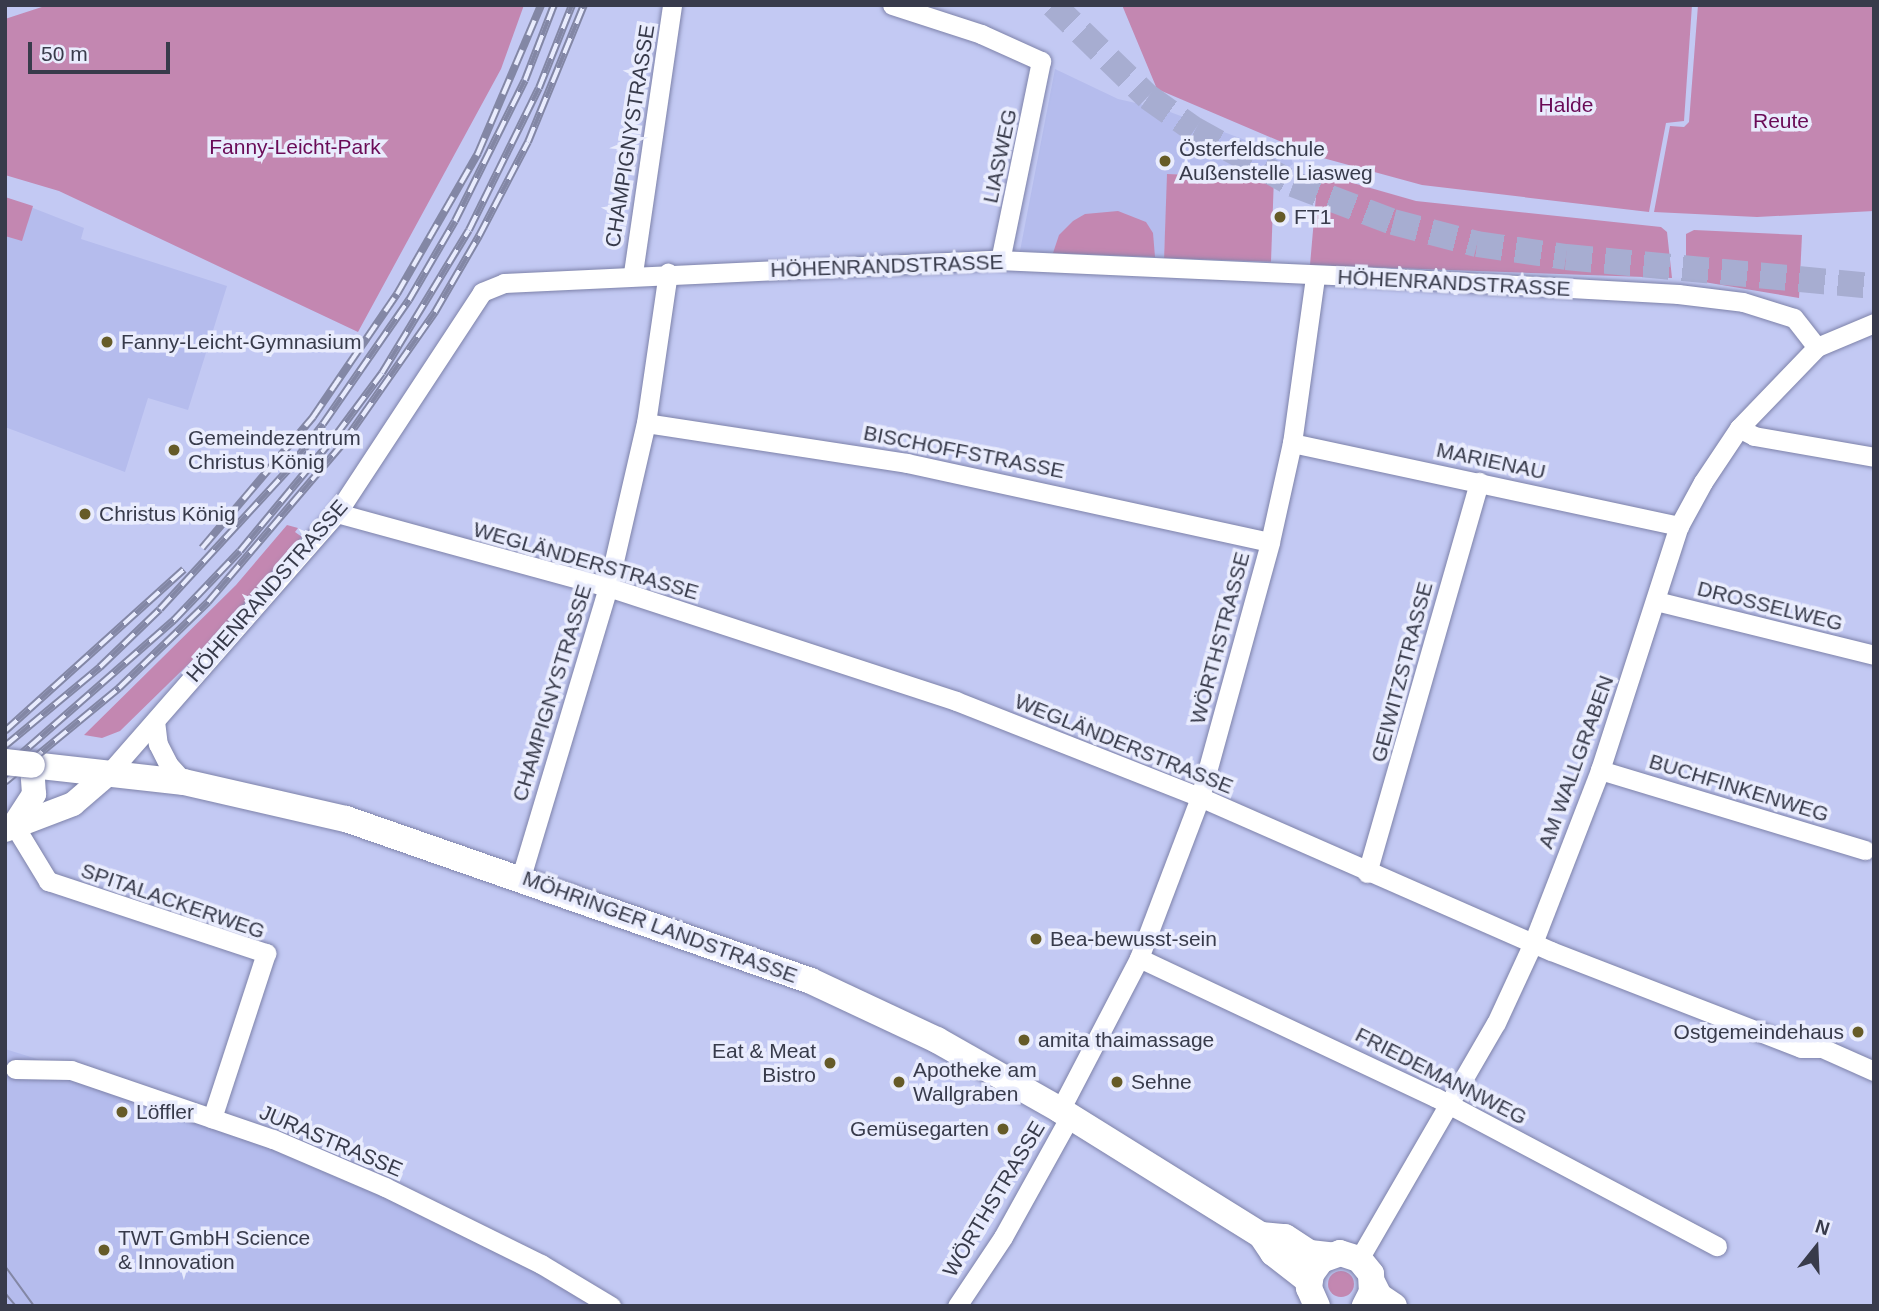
<!DOCTYPE html>
<meta charset="utf-8">
<style>
body{margin:0}
#map{position:relative;width:1879px;height:1311px;overflow:hidden;background:#c3c9f3;font-family:Arial,sans-serif}
div>[style]{position:absolute}
[style*='--x']{left:calc(var(--x)*1px);top:calc(var(--y)*1px);width:calc(var(--w)*1px);rotate:calc(var(--a)*1deg)}
.built>*{inset:0;background:#b5bced}
.green>*{inset:0;background:#c387b1;transform-origin:0 0}
.round{border-radius:50%}
.secondary-tunnel>*{height:26px;margin-top:-13px;transform-origin:0;background:repeating-linear-gradient(90deg,#a7add1 0 26px,transparent 0 39px)}
.roads{filter:drop-shadow(0 0 2px #7d82a9) drop-shadow(0 0 2px #7d82a9)}
.minor>*{height:19px;margin:-9.5px;padding:0 9.5px;transform-origin:9.5px;border-radius:9.5px;background:#fff}
.tertiary>*{height:24px;margin:-12px;padding:0 12px;transform-origin:12px;border-radius:12px;background:#fff}
.secondary>*{height:26px;margin:-13px;padding:0 13px;transform-origin:13px;border-radius:13px;background:#fff}
.tram>*{height:2px;margin:-1px;padding:0 1px;transform-origin:1px;border-radius:1px;background:#8387a5}
.rail>*{height:8px;margin-top:-4px;transform-origin:0;background:repeating-linear-gradient(90deg,#e9ecfd 0 16px,#8387a5 0 32px);box-sizing:border-box;border-block:2px solid #8387a5}
.bridges{filter:drop-shadow(0 0 2px #7d82a9) drop-shadow(0 0 2px #7d82a9)}
.secondary-bridge>*{height:26px;margin:-13px;padding:0 13px;transform-origin:13px;border-radius:13px;background:#fff}
.dots>*{width:19px;height:19px;translate:-50% -50%;box-sizing:border-box;border:4px solid #e9ecfd;border-radius:50%}
span{translate:-50% -50%;white-space:nowrap;text-align:center;line-height:1.15;-webkit-text-stroke:7px #e9ecfd;paint-order:stroke}
.park-label{font-size:21px;color:#6a0b57}
.street-label{font-size:21px;color:#383b4b}
.poi-label{font-size:21px;color:#383b4b}
.left{translate:0 -50%;text-align:left}
.right{translate:-100% -50%;text-align:right}
.frame{position:absolute;inset:0;border:7px solid #383b4b;pointer-events:none}
.north{position:absolute;left:1781px;top:1213px;width:70px;height:70px;-webkit-text-stroke:5px #e9ecfd;paint-order:stroke;rotate:18deg;font-size:19px;font-weight:700;line-height:28px;text-align:center;color:#383b4b}
.north::after{content:'';display:block;margin:auto;width:24px;height:32px;background:#383b4b;clip-path:polygon(50% 0,100% 100%,50% 72%,0 100%)}
.scale{position:absolute;left:28px;top:42px;width:142px;height:32px;box-sizing:border-box;border:4px solid #383b4b;border-top:0;padding-left:9px;font-size:21px;line-height:24px;white-space:nowrap;color:#383b4b;-webkit-text-stroke:5px #e9ecfd;paint-order:stroke}
</style>
<div id="map">
<div class="built">
<div style="clip-path:polygon(1055px 69px,1118px 99px,1162px 109px,1291px 157px,1293px 164px,1274px 177px,1168px 174px,1164px 258px,1020px 251px)"></div>
<div style="clip-path:polygon(5px 197px,84px 228px,81px 239px,227px 286px,188px 410px,148px 398px,125px 472px,5px 427px)"></div>
<div style="clip-path:polygon(5px 1049px,220px 1116px,559px 1264px,625px 1306px,5px 1306px)"></div>
</div>
<div class="green">
<div style="clip-path:polygon(48px 5px,524px 5px,501px 69px,358px 332px,59px 191px,5px 175px,5px 19px)"></div>
<div style="clip-path:polygon(1122px 5px,1692px 5px,1684px 121px,1666px 123px,1649px 212px,1422px 185px,1312px 155px,1157px 89px)"></div>
<div style="clip-path:polygon(1698px 5px,1874px 5px,1874px 211px,1757px 217px,1654px 212px,1670px 126px,1684px 127px,1689px 122px)"></div>
<div style="clip-path:polygon(1318px 173px,1416px 201px,1661px 227px,1667px 232px,1672px 278px,1310px 265px)"></div>
<div style="left:1167px;top:174px;width:107px;height:84px;rotate:2deg"></div>
<div style="clip-path:polygon(5px 197px,33px 206px,22px 241px,5px 236px)"></div>
<div style="clip-path:polygon(1118px 211px,1146px 222px,1153px 233px,1155px 257px,1053px 253px,1059px 235px,1073px 221px,1085px 214px)"></div>
<div style="clip-path:polygon(1694px 230px,1802px 235px,1799px 298px,1686px 279px,1686px 234px)"></div>
<div style="clip-path:polygon(287px 525px,298px 528px,295px 532px,302px 537px,210px 643px,120px 731px,102px 738px,84px 735px,236px 585px)"></div>
<div class="round" style="left:1328px;top:1271px;width:26px;height:26px"></div>
</div>
<div class="secondary-tunnel">
<div style="--x:1053;--y:5;--w:132;--a:44.1"></div>
<div style="--x:1148;--y:97;--w:57;--a:35.1"></div>
<div style="--x:1195;--y:130;--w:112;--a:28.9"></div>
<div style="--x:1293;--y:184;--w:107;--a:20.8"></div>
<div style="--x:1393;--y:222;--w:87;--a:14.7"></div>
<div style="--x:1477;--y:244;--w:90;--a:8.3"></div>
<div style="--x:1566;--y:257;--w:309;--a:5.4"></div>
</div>
<div class="roads">
<div class="minor">
<div style="--x:892;--y:5;--w:94;--a:18"></div>
<div style="--x:981;--y:34;--w:66;--a:24.2"></div>
<div style="--x:1041;--y:61;--w:203;--a:101.6"></div>
<div style="--x:633;--y:273;--w:271;--a:-81.7"></div>
<div style="--x:646;--y:423;--w:264;--a:8.7"></div>
<div style="--x:907;--y:463;--w:371;--a:12.3"></div>
<div style="--x:1739;--y:428;--w:17;--a:28"></div>
<div style="--x:1754;--y:436;--w:122;--a:9.9"></div>
<div style="--x:1292;--y:443;--w:396;--a:12.1"></div>
<div style="--x:337;--y:513;--w:281;--a:15.3"></div>
<div style="--x:608;--y:587;--w:366;--a:18.1"></div>
<div style="--x:956;--y:701;--w:262;--a:21.5"></div>
<div style="--x:1200;--y:797;--w:383;--a:23.7"></div>
<div style="--x:1551;--y:951;--w:268;--a:21.2"></div>
<div style="--x:1801;--y:1048;--w:21;--a:0"></div>
<div style="--x:1822;--y:1048;--w:57;--a:23.9"></div>
<div style="--x:1656;--y:601;--w:225;--a:13.9"></div>
<div style="--x:155;--y:721;--w:23;--a:83"></div>
<div style="--x:158;--y:744;--w:22;--a:63"></div>
<div style="--x:168;--y:764;--w:24;--a:48"></div>
<div style="--x:1600;--y:770;--w:277;--a:16.8"></div>
<div style="--x:109;--y:773;--w:346;--a:-48.8"></div>
<div style="--x:337;--y:513;--w:264;--a:-56.7"></div>
<div style="--x:482;--y:292;--w:24;--a:-22"></div>
<div style="--x:504;--y:283;--w:497;--a:-2.7"></div>
<div style="--x:1000;--y:260;--w:355;--a:2.6"></div>
<div style="--x:1355;--y:276;--w:324;--a:3.2"></div>
<div style="--x:1678;--y:294;--w:65;--a:7"></div>
<div style="--x:1743;--y:302;--w:53;--a:17.4"></div>
<div style="--x:1794;--y:318;--w:37;--a:52"></div>
<div style="--x:14;--y:825;--w:66;--a:58.7"></div>
<div style="--x:48;--y:881;--w:230;--a:18.3"></div>
<div style="--x:266;--y:953;--w:174;--a:108.1"></div>
<div style="--x:1367;--y:873;--w:407;--a:-74"></div>
<div style="--x:521;--y:877;--w:303;--a:-73.3"></div>
<div style="--x:608;--y:587;--w:168;--a:-77"></div>
<div style="--x:646;--y:423;--w:152;--a:-81.7"></div>
<div style="--x:1139;--y:958;--w:327;--a:25.2"></div>
<div style="--x:1435;--y:1097;--w:319;--a:27.9"></div>
<div style="--x:15;--y:1069;--w:56;--a:1"></div>
<div style="--x:71;--y:1070;--w:213;--a:18.9"></div>
<div style="--x:273;--y:1139;--w:122;--a:23.2"></div>
<div style="--x:385;--y:1187;--w:174;--a:26.3"></div>
<div style="--x:541;--y:1264;--w:82;--a:31"></div>
<div style="--x:1060;--y:1110;--w:171;--a:-62.5"></div>
<div style="--x:1139;--y:958;--w:172;--a:-69.2"></div>
<div style="--x:1200;--y:797;--w:264;--a:-74.6"></div>
<div style="--x:1270;--y:542;--w:101;--a:-77.5"></div>
<div style="--x:1292;--y:443;--w:168;--a:-82.1"></div>
<div style="--x:1359;--y:1259;--w:273;--a:-59.9"></div>
<div style="--x:1496;--y:1023;--w:88;--a:-65.2"></div>
<div style="--x:1533;--y:943;--w:186;--a:-68.8"></div>
<div style="--x:1600;--y:770;--w:256;--a:-72.1"></div>
<div style="--x:1679;--y:526;--w:50;--a:-61.4"></div>
<div style="--x:1703;--y:482;--w:65;--a:-56.3"></div>
<div style="--x:1739;--y:428;--w:112;--a:-46.1"></div>
<div style="--x:1817;--y:347;--w:62;--a:-22.8"></div>
<div style="--x:957;--y:1306;--w:83;--a:-56.3"></div>
<div style="--x:1003;--y:1237;--w:138;--a:-61"></div>
</div>
<div class="tertiary">
<div style="--x:14;--y:825;--w:37;--a:-57"></div>
<div style="--x:34;--y:794;--w:29;--a:-94"></div>
<div style="--x:5;--y:830;--w:73;--a:-20.9"></div>
<div style="--x:73;--y:804;--w:48;--a:-40.7"></div>
</div>
<div class="secondary">
<div style="--x:32;--y:765;--w:153;--a:6.4"></div>
<div style="--x:184;--y:782;--w:166;--a:12.9"></div>
<div style="--x:346;--y:819;--w:492;--a:19.2"></div>
<div style="--x:811;--y:981;--w:139;--a:25.1"></div>
<div style="--x:937;--y:1040;--w:142;--a:29.6"></div>
<div style="--x:1060;--y:1110;--w:237;--a:31.9"></div>
<div style="--x:1261;--y:1235;--w:22;--a:56"></div>
<div style="--x:1273;--y:1253;--w:46;--a:37.9"></div>
<div style="--x:1261;--y:1235;--w:24;--a:5"></div>
<div style="--x:1285;--y:1237;--w:30;--a:33"></div>
<div style="--x:1310;--y:1253;--w:20;--a:6"></div>
<div style="--x:1373;--y:1284;--w:13;--a:63"></div>
<div style="--x:1379;--y:1296;--w:18;--a:34"></div>
<div style="--x:1317;--y:1306;--w:20;--a:-114"></div>
<div style="--x:1309;--y:1288;--w:14;--a:-82"></div>
<div style="--x:1311;--y:1274;--w:17;--a:-54"></div>
<div style="--x:1321;--y:1260;--w:20;--a:-20"></div>
<div style="--x:1340;--y:1253;--w:20;--a:18"></div>
<div style="--x:1359;--y:1259;--w:19;--a:51"></div>
<div style="--x:1371;--y:1274;--w:18;--a:87"></div>
<div style="--x:1372;--y:1292;--w:16;--a:117"></div>
</div>
</div>
<div class="tram">
<div style="--x:5;--y:1266;--w:49;--a:54.1"></div>
<div style="--x:5;--y:1293;--w:17;--a:50"></div>
</div>
<div class="rail">
<div style="--x:202;--y:548;--w:172;--a:-49.7"></div>
<div style="--x:313;--y:417;--w:149;--a:-55.7"></div>
<div style="--x:397;--y:294;--w:163;--a:-60.1"></div>
<div style="--x:478;--y:153;--w:161;--a:-66.9"></div>
<div style="--x:5;--y:731;--w:241;--a:-42.1"></div>
<div style="--x:5;--y:746;--w:124;--a:-39.7"></div>
<div style="--x:100;--y:667;--w:83;--a:-44"></div>
<div style="--x:160;--y:609;--w:188;--a:-47.4"></div>
<div style="--x:287;--y:471;--w:59;--a:-52.5"></div>
<div style="--x:323;--y:424;--w:151;--a:-55.3"></div>
<div style="--x:409;--y:300;--w:91;--a:-59.8"></div>
<div style="--x:455;--y:221;--w:157;--a:-63.6"></div>
<div style="--x:525;--y:80;--w:80;--a:-68.9"></div>
<div style="--x:5;--y:768;--w:225;--a:-41.2"></div>
<div style="--x:174;--y:620;--w:95;--a:-46.3"></div>
<div style="--x:240;--y:551;--w:151;--a:-50.4"></div>
<div style="--x:336;--y:435;--w:77;--a:-53.4"></div>
<div style="--x:382;--y:373;--w:167;--a:-58.7"></div>
<div style="--x:469;--y:230;--w:158;--a:-63.8"></div>
<div style="--x:539;--y:88;--w:89;--a:-68.3"></div>
<div style="--x:5;--y:782;--w:148;--a:-39.5"></div>
<div style="--x:119;--y:688;--w:124;--a:-44"></div>
<div style="--x:208;--y:602;--w:210;--a:-49.6"></div>
<div style="--x:344;--y:442;--w:159;--a:-55"></div>
<div style="--x:435;--y:312;--w:88;--a:-59.9"></div>
<div style="--x:479;--y:236;--w:106;--a:-62.5"></div>
<div style="--x:528;--y:142;--w:148;--a:-67.8"></div>
</div>
<div class="bridges">
<div class="secondary-bridge">
<div style="--x:5;--y:762;--w:27;--a:6"></div>
</div>
</div>
<div class="dots">
<div style="left:1165px;top:161px;background:#665b28"></div>
<div style="left:1280px;top:217px;background:#665b28"></div>
<div style="left:107px;top:342px;background:#665b28"></div>
<div style="left:174px;top:450px;background:#665b28"></div>
<div style="left:85px;top:514px;background:#665b28"></div>
<div style="left:1036px;top:939px;background:#665b28"></div>
<div style="left:1858px;top:1032px;background:#665b28"></div>
<div style="left:1024px;top:1040px;background:#665b28"></div>
<div style="left:830px;top:1063px;background:#665b28"></div>
<div style="left:899px;top:1082px;background:#665b28"></div>
<div style="left:1117px;top:1082px;background:#665b28"></div>
<div style="left:122px;top:1112px;background:#665b28"></div>
<div style="left:1003px;top:1129px;background:#665b28"></div>
<div style="left:104px;top:1250px;background:#665b28"></div>
</div>
<div class="park-label">
<span style="left:1566px;top:105px">Halde</span>
<span style="left:1781px;top:121px">Reute</span>
<span style="left:295px;top:147px">Fanny-Leicht-Park</span>
</div>
<div class="street-label">
<span style="left:630px;top:136px;rotate:-81deg">CHAMPIGNYSTRASSE</span>
<span style="left:1000px;top:156px;rotate:-78deg">LIASWEG</span>
<span style="left:887px;top:266px;rotate:-2deg">HÖHENRANDSTRASSE</span>
<span style="left:1454px;top:283px;rotate:3deg">HÖHENRANDSTRASSE</span>
<span style="left:964px;top:452px;rotate:11deg">BISCHOFFSTRASSE</span>
<span style="left:1491px;top:461px;rotate:12deg">MARIENAU</span>
<span style="left:586px;top:561px;rotate:16deg">WEGLÄNDERSTRASSE</span>
<span style="left:267px;top:591px;rotate:-49deg">HÖHENRANDSTRASSE</span>
<span style="left:1770px;top:606px;rotate:14deg">DROSSELWEG</span>
<span style="left:1220px;top:638px;rotate:-75deg">WÖRTHSTRASSE</span>
<span style="left:1402px;top:672px;rotate:-75deg">GEIWITZSTRASSE</span>
<span style="left:552px;top:693px;rotate:-73deg">CHAMPIGNYSTRASSE</span>
<span style="left:1124px;top:744px;rotate:22deg">WEGLÄNDERSTRASSE</span>
<span style="left:1576px;top:762px;rotate:-70deg">AM WALLGRABEN</span>
<span style="left:1739px;top:788px;rotate:17deg">BUCHFINKENWEG</span>
<span style="left:173px;top:901px;rotate:19deg">SPITALACKERWEG</span>
<span style="left:660px;top:927px;rotate:20deg">MÖHRINGER LANDSTRASSE</span>
<span style="left:1441px;top:1076px;rotate:27deg">FRIEDEMANNWEG</span>
<span style="left:331px;top:1141px;rotate:23deg">JURASTRASSE</span>
<span style="left:994px;top:1199px;rotate:-59deg">WÖRTHSTRASSE</span>
</div>
<div class="poi-label">
<span class="left" style="left:1179px;top:161px">Österfeldschule<br>Außenstelle Liasweg</span>
<span class="left" style="left:1294px;top:217px">FT1</span>
<span class="left" style="left:121px;top:342px">Fanny-Leicht-Gymnasium</span>
<span class="left" style="left:188px;top:450px">Gemeindezentrum<br>Christus König</span>
<span class="left" style="left:99px;top:514px">Christus König</span>
<span class="left" style="left:1050px;top:939px">Bea-bewusst-sein</span>
<span class="right" style="left:1844px;top:1032px">Ostgemeindehaus</span>
<span class="left" style="left:1038px;top:1040px">amita thaimassage</span>
<span class="right" style="left:816px;top:1063px">Eat &amp; Meat<br>Bistro</span>
<span class="left" style="left:913px;top:1082px">Apotheke am<br>Wallgraben</span>
<span class="left" style="left:1131px;top:1082px">Sehne</span>
<span class="left" style="left:136px;top:1112px">Löffler</span>
<span class="right" style="left:989px;top:1129px">Gemüsegarten</span>
<span class="left" style="left:118px;top:1250px">TWT GmbH Science<br>&amp; Innovation</span>
</div>
<div class="frame"></div>
<div class="north">N</div>
<div class="scale">50 m</div>
</div>
